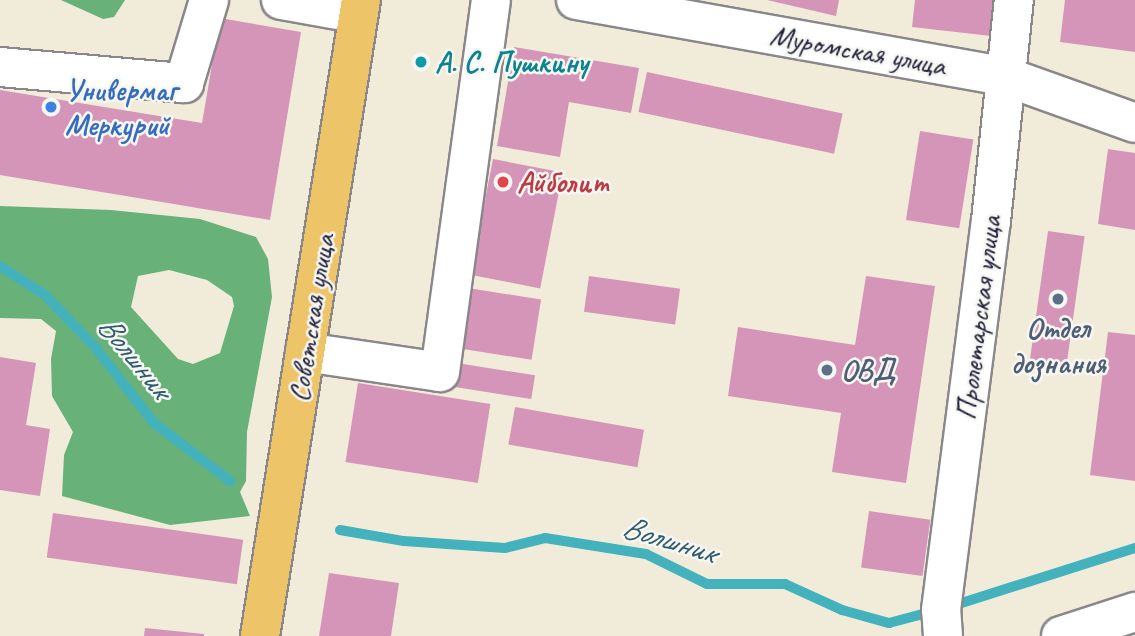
<!DOCTYPE html>
<meta charset="utf-8">
<style>
body{margin:0}
#map{position:relative;width:1135px;height:636px;overflow:hidden;background:#f1ecda;font-family:Caveat,sans-serif}
div>[style]{position:absolute}
[style*='--x']{left:calc(var(--x)*1px);top:calc(var(--y)*1px);width:calc(var(--w)*1px);rotate:calc(var(--a)*1deg)}
.forest>*{inset:0;background:#68b178}
.stream>*{height:10px;margin:-5px;padding:0 5px;transform-origin:5px;border-radius:5px;background:#43b2bc}
.building>*{inset:0;background:#d595b8;transform-origin:0 0}
.roads{filter:drop-shadow(2px 0 #8a878a) drop-shadow(-2px 0 #8a878a) drop-shadow(0 2px #8a878a) drop-shadow(0 -2px #8a878a)}
.minor>*{height:38px;margin:-19px;padding:0 19px;transform-origin:19px;border-radius:19px;background:#fff}
.major>*{height:38px;margin:-19px;padding:0 19px;transform-origin:19px;border-radius:19px;background:#eec469}
.dots>*{width:19px;height:19px;translate:-50% -50%;box-sizing:border-box;border:4px solid #f6f6f2;border-radius:50%}
span{translate:-50% -50%;white-space:nowrap;text-align:center;line-height:1.15;-webkit-text-stroke:5px #f6f6f2;paint-order:stroke}
.street-label{font-size:30px;color:#22223b}
.culture-label{font-size:30px;color:#0d838f;font-weight:700}
.left{translate:0 -50%;text-align:left}
.shop-label{font-size:30px;color:#366cbe;font-weight:700}
.health-label{font-size:30px;color:#be3a42;font-weight:700}
.service-label{font-size:30px;color:#4e5e75;font-weight:700}
.water-label{font-size:32px;color:#2f5c6f;font-style:italic}
</style>
<div id="map">
<div class="forest">
<div style="clip-path:polygon(61px 0,125px 0,114px 17px,103px 19px)"></div>
<div style="clip-path:polygon(evenodd,0 206px,111px 210px,200px 219px,256px 237px,268px 259px,272px 297px,247px 432px,246px 481px,240px 492px,250px 516px,170px 525px,62px 496px,64px 455px,73px 432px,52px 396px,51px 359px,56px 331px,41px 319px,0 318px,0 206px,169px 270px,207px 280px,232px 297px,234px 306px,220px 353px,193px 364px,178px 359px,131px 307px,138px 276px,169px 270px)"></div>
</div>
<div class="stream">
<div style="--x:0;--y:266;--w:54;--a:32.8"></div>
<div style="--x:45;--y:295;--w:72;--a:46.1"></div>
<div style="--x:95;--y:347;--w:96;--a:52.2"></div>
<div style="--x:154;--y:423;--w:96;--a:37.3"></div>
<div style="--x:340;--y:530;--w:65;--a:9.8"></div>
<div style="--x:404;--y:541;--w:101;--a:4"></div>
<div style="--x:505;--y:548;--w:41;--a:-14"></div>
<div style="--x:545;--y:538;--w:102;--a:9"></div>
<div style="--x:646;--y:554;--w:68;--a:26.2"></div>
<div style="--x:707;--y:584;--w:78;--a:0"></div>
<div style="--x:785;--y:584;--w:63;--a:24.5"></div>
<div style="--x:842;--y:610;--w:49;--a:15.5"></div>
<div style="--x:889;--y:623;--w:47;--a:-14.9"></div>
<div style="--x:949;--y:607;--w:195;--a:-17.6"></div>
</div>
<div class="building">
<div style="clip-path:polygon(767px 0,839px 0,836px 16px)"></div>
<div style="clip-path:polygon(915px 0,995px 0,991px 36px,912px 27px)"></div>
<div style="clip-path:polygon(1065px 0,1135px 0,1135px 52px,1060px 42px)"></div>
<div style="clip-path:polygon(220px 18px,301px 32px,270px 220px,0 175px,0 90px,202px 123px)"></div>
<div style="clip-path:polygon(514px 47px,639px 68px,631px 113px,569px 102px,560px 157px,497px 146px)"></div>
<div style="left:647px;top:72px;width:200px;height:41px;rotate:12deg"></div>
<div style="left:920px;top:131px;width:54px;height:90px;rotate:9deg"></div>
<div style="clip-path:polygon(1108px 149px,1135px 153px,1135px 230px,1098px 224px)"></div>
<div style="left:493px;top:159px;width:71px;height:118px;rotate:11deg"></div>
<div style="left:1048px;top:231px;width:37px;height:132px;rotate:8deg"></div>
<div style="left:589px;top:276px;width:92px;height:36px;rotate:8deg"></div>
<div style="clip-path:polygon(866px 276px,935px 286px,906px 483px,832px 472px,841px 413px,728px 396px,738px 327px,855px 345px)"></div>
<div style="left:468px;top:288px;width:74px;height:61px;rotate:9deg"></div>
<div style="clip-path:polygon(1108px 332px,1135px 335px,1135px 481px,1090px 475px)"></div>
<div style="clip-path:polygon(0 357px,36px 363px,26px 425px,50px 429px,40px 496px,0 490px)"></div>
<div style="left:457px;top:363px;width:79px;height:24px;rotate:9deg"></div>
<div style="left:358px;top:383px;width:134px;height:80px;rotate:9deg"></div>
<div style="left:515px;top:407px;width:131px;height:38px;rotate:10deg"></div>
<div style="left:869px;top:511px;width:62px;height:57px;rotate:8deg"></div>
<div style="left:53px;top:513px;width:192px;height:45px;rotate:8deg"></div>
<div style="clip-path:polygon(329px 573px,399px 583px,391px 636px,319px 636px)"></div>
<div style="clip-path:polygon(145px 628px,204px 634px,204px 636px,144px 636px)"></div>
</div>
<div class="roads">
<div class="minor">
<div style="--x:281;--y:0;--w:57;--a:10.1"></div>
<div style="--x:576;--y:0;--w:435;--a:10.1"></div>
<div style="--x:1004;--y:76;--w:139;--a:19.7"></div>
<div style="--x:0;--y:67;--w:185;--a:5"></div>
<div style="--x:184;--y:83;--w:87;--a:-73.2"></div>
<div style="--x:305;--y:352;--w:136;--a:8.4"></div>
<div style="--x:440;--y:372;--w:375;--a:-82.2"></div>
<div style="--x:943;--y:636;--w:26;--a:-94"></div>
<div style="--x:941;--y:610;--w:392;--a:-82.7"></div>
<div style="--x:991;--y:221;--w:222;--a:-84.1"></div>
<div style="--x:1061;--y:636;--w:78;--a:-18"></div>
</div>
<div class="major">
<div style="--x:260;--y:636;--w:644;--a:-80.98"></div>
</div>
</div>
<div class="dots">
<div style="left:421px;top:62px;background:#0f9aa8"></div>
<div style="left:51px;top:107px;background:#3f7fe0"></div>
<div style="left:503px;top:182px;background:#e0444e"></div>
<div style="left:1058px;top:299px;background:#5c6f8a"></div>
<div style="left:827px;top:370px;background:#5c6f8a"></div>
</div>
<div class="street-label">
<span style="left:858px;top:50px;rotate:10deg">Муромская улица</span>
<span style="left:311px;top:318px;rotate:-81deg">Советская улица</span>
<span style="left:978px;top:318px;rotate:-83deg">Пролетарская улица</span>
</div>
<div class="culture-label">
<span class="left" style="left:435px;top:62px">А. С. Пушкину</span>
</div>
<div class="shop-label">
<span class="left" style="left:65px;top:107px">Универмаг<br>Меркурий</span>
</div>
<div class="health-label">
<span class="left" style="left:517px;top:182px">Айболит</span>
</div>
<div class="service-label">
<span style="left:1058px;top:345px">Отдел<br>дознания</span>
<span class="left" style="left:841px;top:370px">ОВД</span>
</div>
<div class="water-label">
<span style="left:134px;top:357px;rotate:51deg">Волшник</span>
<span style="left:669px;top:540px;rotate:17deg">Волшник</span>
</div>
</div>
